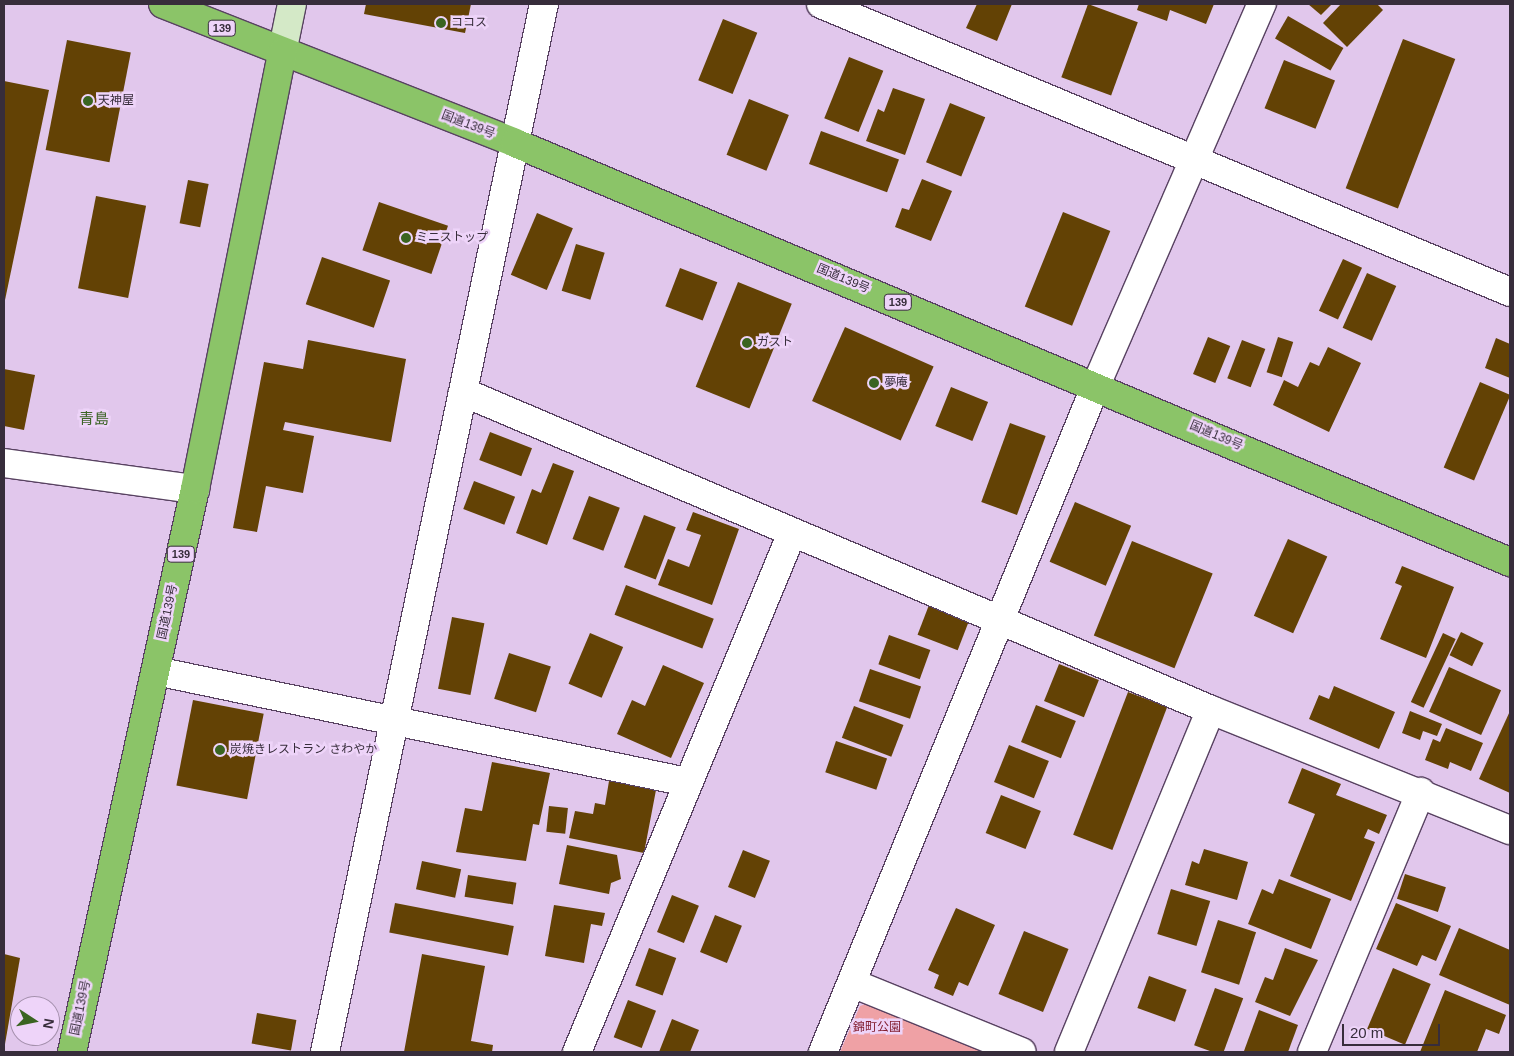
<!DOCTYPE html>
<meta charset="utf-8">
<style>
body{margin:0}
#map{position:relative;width:1514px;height:1056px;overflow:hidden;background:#e1c7ec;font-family:Arial,"Noto Sans JP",sans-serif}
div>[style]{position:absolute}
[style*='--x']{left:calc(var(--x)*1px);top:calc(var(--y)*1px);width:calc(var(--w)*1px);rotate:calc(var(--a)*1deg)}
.green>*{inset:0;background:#efa1a5}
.building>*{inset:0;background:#634205;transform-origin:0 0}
.roads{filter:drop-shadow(1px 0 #584261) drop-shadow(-1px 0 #584261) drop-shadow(0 1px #584261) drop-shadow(0 -1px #584261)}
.minor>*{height:28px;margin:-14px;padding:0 14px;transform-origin:14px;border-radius:14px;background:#fff}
.secondary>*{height:28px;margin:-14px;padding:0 14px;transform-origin:14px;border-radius:14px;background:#d4e9c7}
.trunk>*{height:28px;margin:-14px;padding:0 14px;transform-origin:14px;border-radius:14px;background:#8bc468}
.dots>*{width:14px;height:14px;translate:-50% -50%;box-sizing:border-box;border:2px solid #eed4f9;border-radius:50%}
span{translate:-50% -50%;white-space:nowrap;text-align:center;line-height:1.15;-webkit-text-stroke:5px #eed4f9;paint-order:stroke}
.shield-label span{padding:1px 4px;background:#eed4f9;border:1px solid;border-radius:4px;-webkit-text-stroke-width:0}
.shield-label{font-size:11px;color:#372d3b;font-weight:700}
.poi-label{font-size:12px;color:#372d3b}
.left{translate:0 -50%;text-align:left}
.street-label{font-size:12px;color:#372d3b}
.park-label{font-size:12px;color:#821e30}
.quarter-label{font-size:15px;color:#3d6427}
.frame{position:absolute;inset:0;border:5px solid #372d3b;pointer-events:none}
.north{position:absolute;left:10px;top:996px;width:50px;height:50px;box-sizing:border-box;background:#eed4f9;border:1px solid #a591ad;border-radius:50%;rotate:101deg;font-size:14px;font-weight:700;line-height:20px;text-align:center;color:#372d3b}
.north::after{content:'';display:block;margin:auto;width:18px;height:22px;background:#3a6421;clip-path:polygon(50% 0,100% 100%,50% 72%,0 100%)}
.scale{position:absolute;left:1342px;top:1024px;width:98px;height:22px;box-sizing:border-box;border:2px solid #372d3b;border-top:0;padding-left:6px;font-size:15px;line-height:18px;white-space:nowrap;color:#372d3b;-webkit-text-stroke:4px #eed4f9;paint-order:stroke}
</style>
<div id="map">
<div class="green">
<div style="clip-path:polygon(874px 1001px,995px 1052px,840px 1052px,860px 1006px)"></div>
</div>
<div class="building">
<div style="clip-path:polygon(366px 4px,471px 4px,465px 33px,364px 14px)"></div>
<div style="clip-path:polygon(977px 4px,1012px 4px,997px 41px,966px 28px)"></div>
<div style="left:1088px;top:4px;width:53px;height:78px;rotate:20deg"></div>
<div style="clip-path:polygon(1139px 4px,1214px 4px,1206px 24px,1170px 10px,1167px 21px,1137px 10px)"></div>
<div style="clip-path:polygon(1308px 4px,1332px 4px,1321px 15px)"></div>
<div style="clip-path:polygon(1341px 4px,1377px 4px,1383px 10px,1347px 47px,1323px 23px)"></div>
<div style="left:1288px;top:16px;width:64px;height:26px;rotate:30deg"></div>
<div style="left:723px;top:19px;width:37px;height:66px;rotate:22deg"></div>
<div style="left:1403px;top:39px;width:56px;height:160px;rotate:21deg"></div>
<div style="left:67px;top:40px;width:65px;height:112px;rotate:11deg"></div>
<div style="left:849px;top:57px;width:37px;height:66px;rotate:22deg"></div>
<div style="left:1284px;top:60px;width:55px;height:52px;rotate:22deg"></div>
<div style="clip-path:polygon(4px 81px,49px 90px,5px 300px,4px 300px)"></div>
<div style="clip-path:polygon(893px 88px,925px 99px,905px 155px,866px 141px,878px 109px,884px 112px)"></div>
<div style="left:749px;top:99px;width:43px;height:60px;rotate:22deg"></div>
<div style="left:950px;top:103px;width:38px;height:64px;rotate:22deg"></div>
<div style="left:821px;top:131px;width:83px;height:35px;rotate:20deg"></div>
<div style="clip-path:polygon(922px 179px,952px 191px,931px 241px,895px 227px,902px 208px,909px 210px)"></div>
<div style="left:188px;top:180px;width:21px;height:44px;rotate:11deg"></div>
<div style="left:96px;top:196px;width:51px;height:94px;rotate:11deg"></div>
<div style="left:379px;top:202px;width:73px;height:51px;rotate:19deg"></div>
<div style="left:1063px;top:212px;width:51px;height:102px;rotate:22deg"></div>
<div style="left:537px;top:213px;width:39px;height:67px;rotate:23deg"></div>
<div style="left:576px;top:244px;width:30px;height:49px;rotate:17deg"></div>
<div style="left:322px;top:257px;width:72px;height:50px;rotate:19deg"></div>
<div style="left:1343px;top:259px;width:21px;height:57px;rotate:25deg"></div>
<div style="left:680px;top:268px;width:40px;height:41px;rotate:21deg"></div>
<div style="left:1367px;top:273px;width:32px;height:60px;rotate:24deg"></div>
<div style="left:738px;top:282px;width:58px;height:113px;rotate:22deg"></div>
<div style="left:845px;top:327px;width:97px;height:81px;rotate:24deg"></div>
<div style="left:1208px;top:337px;width:24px;height:40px;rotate:22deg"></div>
<div style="left:1278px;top:337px;width:16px;height:37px;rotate:18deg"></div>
<div style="clip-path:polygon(1496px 338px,1510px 344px,1510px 378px,1485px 368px)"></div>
<div style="clip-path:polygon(308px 340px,406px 359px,391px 442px,285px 422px,283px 430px,314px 436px,303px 493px,266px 486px,257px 532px,233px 528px,264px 362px,303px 369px)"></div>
<div style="left:1242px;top:340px;width:25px;height:41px;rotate:21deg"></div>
<div style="clip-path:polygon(1328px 347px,1361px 363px,1329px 432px,1273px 405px,1284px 380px,1298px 387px,1310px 362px,1319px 366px)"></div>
<div style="clip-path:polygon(4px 369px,35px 375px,24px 430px,4px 426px)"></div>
<div style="left:1480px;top:382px;width:33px;height:93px;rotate:23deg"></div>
<div style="left:951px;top:387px;width:40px;height:42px;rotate:22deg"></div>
<div style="left:1010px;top:423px;width:38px;height:84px;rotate:20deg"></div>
<div style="left:490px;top:432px;width:45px;height:30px;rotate:21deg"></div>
<div style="clip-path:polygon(553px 463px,574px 471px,547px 545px,516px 533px,532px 489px,541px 493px)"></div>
<div style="left:474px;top:481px;width:44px;height:30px;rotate:21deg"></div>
<div style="left:589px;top:496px;width:33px;height:46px;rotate:21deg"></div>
<div style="left:1075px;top:502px;width:61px;height:65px;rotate:23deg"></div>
<div style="clip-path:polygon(693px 512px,739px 529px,712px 605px,658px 585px,668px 559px,689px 567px,701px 535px,686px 530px)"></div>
<div style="left:644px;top:515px;width:34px;height:56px;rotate:21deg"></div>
<div style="left:1288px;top:539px;width:43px;height:84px;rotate:24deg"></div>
<div style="left:1132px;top:541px;width:87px;height:102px;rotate:22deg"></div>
<div style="clip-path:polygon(1402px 566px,1454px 587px,1426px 658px,1380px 639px,1402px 586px,1395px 583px)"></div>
<div style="left:626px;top:585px;width:94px;height:32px;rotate:21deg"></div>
<div style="left:929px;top:605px;width:43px;height:32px;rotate:21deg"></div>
<div style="left:452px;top:617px;width:33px;height:73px;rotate:11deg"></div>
<div style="left:1461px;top:632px;width:25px;height:26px;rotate:26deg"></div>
<div style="left:590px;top:633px;width:36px;height:55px;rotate:23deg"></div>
<div style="left:1443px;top:633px;width:14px;height:76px;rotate:25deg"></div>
<div style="left:889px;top:635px;width:44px;height:31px;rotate:20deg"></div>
<div style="left:509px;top:653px;width:44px;height:48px;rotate:18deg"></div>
<div style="left:1059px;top:664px;width:43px;height:40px;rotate:22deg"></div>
<div style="clip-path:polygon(663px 665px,704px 683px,671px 758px,617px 734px,632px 700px,645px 706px)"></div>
<div style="left:1449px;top:667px;width:57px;height:49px;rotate:24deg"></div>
<div style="left:870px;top:669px;width:54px;height:34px;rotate:19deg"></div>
<div style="clip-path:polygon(1334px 686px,1395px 712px,1379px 749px,1309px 719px,1319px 695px,1329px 699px)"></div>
<div style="left:1128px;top:692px;width:42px;height:153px;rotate:21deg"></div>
<div style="left:193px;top:700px;width:72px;height:87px;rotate:11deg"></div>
<div style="left:1036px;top:705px;width:43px;height:40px;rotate:22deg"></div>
<div style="left:854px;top:706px;width:53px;height:34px;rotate:21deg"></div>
<div style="clip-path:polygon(1410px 711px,1442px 724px,1437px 736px,1423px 731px,1420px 740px,1402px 733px)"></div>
<div style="clip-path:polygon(1510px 711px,1510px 793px,1479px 779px)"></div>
<div style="clip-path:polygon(1446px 728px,1483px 743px,1471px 771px,1450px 762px,1448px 769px,1425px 760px,1433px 739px,1440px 742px)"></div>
<div style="left:836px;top:741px;width:54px;height:33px;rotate:19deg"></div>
<div style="left:1009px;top:745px;width:43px;height:40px;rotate:22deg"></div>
<div style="clip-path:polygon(492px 762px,550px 773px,539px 825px,533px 824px,526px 861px,456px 852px,465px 808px,482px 811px)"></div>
<div style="clip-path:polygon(1302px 768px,1341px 784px,1336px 795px,1387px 815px,1379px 834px,1368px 829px,1364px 838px,1375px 842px,1351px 901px,1290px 876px,1315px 814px,1288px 803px)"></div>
<div style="clip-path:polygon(609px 781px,656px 790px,644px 853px,569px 838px,575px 811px,593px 814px,595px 803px,605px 805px)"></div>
<div style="left:1001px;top:795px;width:43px;height:41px;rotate:22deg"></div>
<div style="left:549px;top:806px;width:19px;height:26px;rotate:6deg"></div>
<div style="clip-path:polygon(567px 845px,617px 855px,621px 879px,611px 883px,609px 894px,559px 884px)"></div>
<div style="clip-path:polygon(1204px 849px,1248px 862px,1237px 900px,1185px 885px,1192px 861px,1199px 864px)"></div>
<div style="left:743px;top:850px;width:29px;height:40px;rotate:22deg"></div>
<div style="left:422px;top:861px;width:40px;height:29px;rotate:12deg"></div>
<div style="left:1405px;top:874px;width:43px;height:26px;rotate:18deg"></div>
<div style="left:468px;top:875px;width:49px;height:22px;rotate:9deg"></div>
<div style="clip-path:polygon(1279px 879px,1331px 899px,1311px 949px,1248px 924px,1262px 889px,1273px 894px)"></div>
<div style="left:1171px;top:889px;width:41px;height:47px;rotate:17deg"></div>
<div style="left:672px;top:895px;width:29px;height:40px;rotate:22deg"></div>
<div style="left:395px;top:903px;width:121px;height:30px;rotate:11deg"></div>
<div style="clip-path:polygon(1396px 903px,1451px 926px,1436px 961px,1422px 955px,1417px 966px,1376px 949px)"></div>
<div style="clip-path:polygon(554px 905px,605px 913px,602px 926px,591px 924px,584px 963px,545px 956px)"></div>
<div style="clip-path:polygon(956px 908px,995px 925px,968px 986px,959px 982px,953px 996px,934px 988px,939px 975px,928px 970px)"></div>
<div style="left:715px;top:915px;width:29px;height:40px;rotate:22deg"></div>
<div style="left:1218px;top:920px;width:40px;height:55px;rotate:18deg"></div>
<div style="clip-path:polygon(1459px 928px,1510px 950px,1510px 1005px,1439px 975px)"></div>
<div style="left:1024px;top:931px;width:48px;height:68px;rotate:22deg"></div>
<div style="left:649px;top:948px;width:29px;height:40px;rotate:20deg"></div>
<div style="clip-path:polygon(1285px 948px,1318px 960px,1290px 1016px,1255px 1002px,1265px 977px,1273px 980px)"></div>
<div style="clip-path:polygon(4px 954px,20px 958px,5px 1044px,4px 1044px)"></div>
<div style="clip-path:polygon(422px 954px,485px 966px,471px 1041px,493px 1045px,492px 1052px,404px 1052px)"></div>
<div style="left:1393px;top:968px;width:41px;height:66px;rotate:23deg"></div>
<div style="left:1149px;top:976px;width:40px;height:34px;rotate:20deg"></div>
<div style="left:1215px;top:988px;width:30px;height:61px;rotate:20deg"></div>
<div style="clip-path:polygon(1445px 990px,1506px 1015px,1499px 1034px,1486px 1029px,1477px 1052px,1420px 1052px)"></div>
<div style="left:628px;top:1000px;width:30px;height:40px;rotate:21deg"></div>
<div style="clip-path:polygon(1259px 1010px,1298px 1025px,1288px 1052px,1244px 1051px)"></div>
<div style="left:257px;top:1013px;width:40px;height:31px;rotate:10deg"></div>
<div style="clip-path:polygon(672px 1019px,699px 1030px,690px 1052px,659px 1052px)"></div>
</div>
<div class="roads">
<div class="minor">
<div style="--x:821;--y:4;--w:747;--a:22.68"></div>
<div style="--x:463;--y:392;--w:813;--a:23.03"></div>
<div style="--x:1211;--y:710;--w:322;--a:21.9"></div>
<div style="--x:4;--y:463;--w:193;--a:7.8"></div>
<div style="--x:156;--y:671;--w:542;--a:11.81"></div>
<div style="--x:852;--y:983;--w:183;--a:22.1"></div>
<div style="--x:325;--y:1052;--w:1071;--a:-78.2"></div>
<div style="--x:577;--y:1052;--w:562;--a:-67.5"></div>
<div style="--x:823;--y:1052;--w:721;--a:-67.74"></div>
<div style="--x:1096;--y:385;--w:416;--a:-66.5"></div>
<div style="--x:1069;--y:1052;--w:370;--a:-67.5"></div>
<div style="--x:1312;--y:1052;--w:282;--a:-67.3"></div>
</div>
<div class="secondary">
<div style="--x:282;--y:53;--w:50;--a:-78.5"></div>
</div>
<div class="trunk">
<div style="--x:163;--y:4;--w:378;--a:21.5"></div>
<div style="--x:515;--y:143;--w:1080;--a:22.84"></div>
<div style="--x:72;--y:1052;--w:576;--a:-77.68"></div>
<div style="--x:195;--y:489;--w:445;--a:-78.7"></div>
</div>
</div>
<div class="dots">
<div style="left:441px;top:23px;background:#3a6421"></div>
<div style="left:88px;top:101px;background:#3a6421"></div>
<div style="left:406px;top:238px;background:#3a6421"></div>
<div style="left:747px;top:343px;background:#3a6421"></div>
<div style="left:874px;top:383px;background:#3a6421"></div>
<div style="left:220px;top:750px;background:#3a6421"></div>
</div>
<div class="shield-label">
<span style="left:222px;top:28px">139</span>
<span style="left:898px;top:302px">139</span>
<span style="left:181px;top:554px">139</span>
</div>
<div class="poi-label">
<span class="left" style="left:451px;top:23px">ココス</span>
<span class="left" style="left:98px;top:101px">天神屋</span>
<span class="left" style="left:416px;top:238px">ミニストップ</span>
<span class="left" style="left:757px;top:343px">ガスト</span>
<span class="left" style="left:884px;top:383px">夢庵</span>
<span class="left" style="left:230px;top:750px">炭焼きレストラン さわやか</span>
</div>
<div class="street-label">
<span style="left:468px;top:125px;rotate:21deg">国道139号</span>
<span style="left:843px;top:279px;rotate:23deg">国道139号</span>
<span style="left:1216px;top:436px;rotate:23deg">国道139号</span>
<span style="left:168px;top:612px;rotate:-78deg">国道139号</span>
<span style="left:81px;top:1008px;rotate:-78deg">国道139号</span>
</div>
<div class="park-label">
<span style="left:877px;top:1028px">錦町公園</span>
</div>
<div class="quarter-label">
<span style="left:94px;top:419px">青島</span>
</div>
<div class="frame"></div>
<div class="north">N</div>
<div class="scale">20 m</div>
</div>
